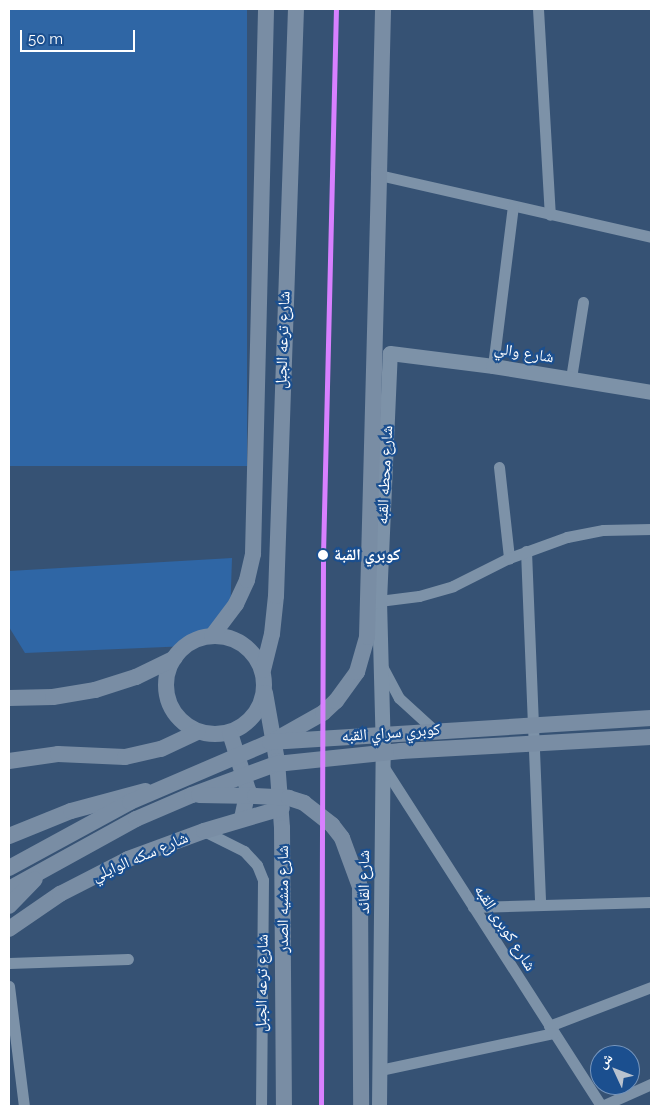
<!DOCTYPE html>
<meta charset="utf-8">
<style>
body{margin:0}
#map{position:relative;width:660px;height:1115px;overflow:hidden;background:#365274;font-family:Raleway,"Noto Naskh Arabic",sans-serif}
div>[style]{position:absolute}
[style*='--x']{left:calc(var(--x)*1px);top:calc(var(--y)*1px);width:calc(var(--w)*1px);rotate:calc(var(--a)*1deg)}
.green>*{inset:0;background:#2f66a5;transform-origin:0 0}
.minor>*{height:11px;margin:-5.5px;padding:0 5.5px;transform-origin:5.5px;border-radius:5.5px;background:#7d92a8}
.tertiary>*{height:15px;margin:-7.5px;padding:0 7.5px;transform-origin:7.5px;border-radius:7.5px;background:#7d92a8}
.secondary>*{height:16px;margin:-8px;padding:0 8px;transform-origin:8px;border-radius:8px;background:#798da4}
.secondary>.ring{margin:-8px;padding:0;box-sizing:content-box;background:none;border:16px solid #798da4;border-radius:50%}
.secondary-bridge>*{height:16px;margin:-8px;padding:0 8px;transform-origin:8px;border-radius:8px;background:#798da4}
.metro-1>*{height:5px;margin:-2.5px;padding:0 2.5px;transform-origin:2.5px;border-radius:2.5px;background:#d880ff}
.dots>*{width:14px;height:14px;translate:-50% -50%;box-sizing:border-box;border:2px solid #1b4f8f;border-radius:50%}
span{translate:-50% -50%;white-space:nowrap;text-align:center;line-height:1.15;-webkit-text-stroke:4.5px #1b4f8f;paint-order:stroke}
.street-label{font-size:16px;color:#fff}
.stop-label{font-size:16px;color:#fff;font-weight:700}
.left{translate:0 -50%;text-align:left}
.frame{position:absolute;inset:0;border:10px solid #fff;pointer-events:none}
.north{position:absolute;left:590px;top:1045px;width:50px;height:50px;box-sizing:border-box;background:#1b4f8f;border:1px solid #7695bc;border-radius:50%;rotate:313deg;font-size:14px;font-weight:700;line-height:20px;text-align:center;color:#fff}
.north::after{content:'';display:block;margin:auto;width:18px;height:22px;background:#b9c2ce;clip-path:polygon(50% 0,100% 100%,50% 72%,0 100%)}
.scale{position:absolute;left:20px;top:30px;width:115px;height:22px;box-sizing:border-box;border:2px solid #fff;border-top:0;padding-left:6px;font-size:15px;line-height:18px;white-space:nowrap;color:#fff;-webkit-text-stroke:4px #1b4f8f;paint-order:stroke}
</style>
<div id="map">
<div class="green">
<div style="left:9px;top:9px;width:238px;height:457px"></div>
<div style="clip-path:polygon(232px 558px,230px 617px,189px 646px,25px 653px,9px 627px,9px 571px)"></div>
</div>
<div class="minor">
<div style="--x:538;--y:9;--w:206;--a:86.7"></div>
<div style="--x:379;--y:175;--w:279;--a:12.8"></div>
<div style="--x:493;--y:366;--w:161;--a:-82.9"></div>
<div style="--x:571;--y:378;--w:77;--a:-81"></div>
<div style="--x:499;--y:467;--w:92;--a:83.7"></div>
<div style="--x:526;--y:551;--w:354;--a:87.7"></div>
<div style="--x:379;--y:601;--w:40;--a:-7.1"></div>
<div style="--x:419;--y:596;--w:35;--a:-16"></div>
<div style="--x:453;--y:586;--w:63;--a:-26.6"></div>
<div style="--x:509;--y:558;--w:62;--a:-19.9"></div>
<div style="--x:567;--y:537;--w:37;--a:-11"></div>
<div style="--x:603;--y:530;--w:48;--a:-1.2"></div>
<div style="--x:383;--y:668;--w:34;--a:62"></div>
<div style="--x:399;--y:698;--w:46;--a:42.4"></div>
<div style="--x:383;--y:766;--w:404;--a:57.3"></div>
<div style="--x:204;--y:831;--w:45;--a:26.6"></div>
<div style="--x:244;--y:851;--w:19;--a:47"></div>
<div style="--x:257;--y:865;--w:16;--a:68"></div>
<div style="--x:263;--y:880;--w:226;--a:90.5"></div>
<div style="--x:473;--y:907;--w:178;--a:-1.6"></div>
<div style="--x:9;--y:963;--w:119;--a:-1.9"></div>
<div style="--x:9;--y:986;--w:121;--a:82.9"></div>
<div style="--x:549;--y:1026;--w:109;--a:-20.9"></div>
<div style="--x:380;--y:1070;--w:178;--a:-12"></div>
<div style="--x:602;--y:1106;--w:54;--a:-24.2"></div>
</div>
<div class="tertiary">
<div style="--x:379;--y:1106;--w:353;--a:-89.4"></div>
<div style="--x:383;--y:753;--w:152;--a:-91.5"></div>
<div style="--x:379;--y:601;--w:248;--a:-87.5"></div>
<div style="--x:390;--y:353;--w:104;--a:7.2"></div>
<div style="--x:493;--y:366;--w:160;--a:9.3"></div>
</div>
<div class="secondary">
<div style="--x:379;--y:175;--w:166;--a:-88.6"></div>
<div class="ring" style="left:166px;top:636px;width:82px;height:82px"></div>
<div style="--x:212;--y:636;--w:40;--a:-53"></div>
<div style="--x:236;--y:604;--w:26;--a:-65"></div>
<div style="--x:247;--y:580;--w:27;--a:-77"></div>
<div style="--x:253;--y:554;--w:545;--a:-88.63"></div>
<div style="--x:263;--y:670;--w:37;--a:-76"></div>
<div style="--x:272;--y:634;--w:38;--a:-84"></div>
<div style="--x:276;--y:596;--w:587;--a:-88.05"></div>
<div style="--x:265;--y:693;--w:69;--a:80"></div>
<div style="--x:277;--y:761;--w:67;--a:85.7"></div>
<div style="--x:282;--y:828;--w:278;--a:89.6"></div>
<div style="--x:9;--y:698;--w:44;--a:-1.3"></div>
<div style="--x:53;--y:697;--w:43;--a:-9.5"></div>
<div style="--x:95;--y:690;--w:43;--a:-17.6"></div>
<div style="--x:136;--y:677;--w:43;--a:-26"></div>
<div style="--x:230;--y:733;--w:60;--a:72.5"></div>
<div style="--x:248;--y:790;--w:29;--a:102"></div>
<div style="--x:9;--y:761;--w:49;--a:-8.1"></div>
<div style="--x:58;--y:754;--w:67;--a:2.6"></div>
<div style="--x:125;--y:757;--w:37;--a:-13"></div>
<div style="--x:161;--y:749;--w:40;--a:-25"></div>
<div style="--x:9;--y:836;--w:67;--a:-22"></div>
<div style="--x:71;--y:811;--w:77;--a:-15.1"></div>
<div style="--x:360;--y:887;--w:219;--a:89.7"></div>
<div style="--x:9;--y:889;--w:145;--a:-28.9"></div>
<div style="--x:136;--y:819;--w:61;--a:-23.2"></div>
<div style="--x:9;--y:906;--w:37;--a:-46"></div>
<div style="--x:9;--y:929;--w:62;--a:-34.5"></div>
<div style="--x:60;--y:894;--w:76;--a:-27.2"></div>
<div style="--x:128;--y:859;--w:81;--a:-20.2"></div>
<div style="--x:204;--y:831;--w:81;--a:-16.4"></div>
</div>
<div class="secondary-bridge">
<div style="--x:275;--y:740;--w:55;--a:-29.4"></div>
<div style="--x:323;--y:713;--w:18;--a:-43"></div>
<div style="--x:336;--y:701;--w:36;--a:-54"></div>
<div style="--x:357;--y:672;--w:36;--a:-74"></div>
<div style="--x:367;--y:637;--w:462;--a:-88.5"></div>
<div style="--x:192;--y:795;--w:90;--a:-20.3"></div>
<div style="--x:276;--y:764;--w:126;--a:-5.9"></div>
<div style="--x:401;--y:751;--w:250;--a:-3.2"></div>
<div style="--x:199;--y:795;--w:56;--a:1"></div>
<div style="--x:255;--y:796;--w:34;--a:3"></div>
<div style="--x:289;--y:798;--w:16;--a:18"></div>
<div style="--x:304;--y:803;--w:36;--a:38"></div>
<div style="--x:332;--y:825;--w:16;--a:52"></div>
<div style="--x:342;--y:838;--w:52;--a:69.8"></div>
<div style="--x:9;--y:868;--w:138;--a:-28.6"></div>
<div style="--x:130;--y:802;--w:152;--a:-23.2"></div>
<div style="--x:270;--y:742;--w:382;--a:-3.6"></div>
</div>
<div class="metro-1">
<div style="--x:321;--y:1106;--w:551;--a:-89.79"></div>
<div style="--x:323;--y:555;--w:546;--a:-88.64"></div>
</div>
<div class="dots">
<div style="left:323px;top:555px;background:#fff"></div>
</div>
<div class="street-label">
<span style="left:283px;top:340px;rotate:-88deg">شارع ترعه الجبل</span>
<span style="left:524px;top:353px;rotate:9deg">شارع والي</span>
<span style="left:385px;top:475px;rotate:-87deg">شارع محطه القبه</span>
<span style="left:391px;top:733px;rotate:-4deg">كوبري سراي القبه</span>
<span style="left:140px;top:857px;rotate:-23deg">شارع سكه الوايلي</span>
<span style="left:364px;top:882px;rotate:-90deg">شارع القائد</span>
<span style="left:283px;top:899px;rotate:-90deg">شارع منشيه الصدر</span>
<span style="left:505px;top:928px;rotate:57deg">شارع كوبرى القبه</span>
<span style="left:262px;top:983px;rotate:-89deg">شارع ترعه الجبل</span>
</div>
<div class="stop-label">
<span class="left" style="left:334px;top:555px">كوبري القبة</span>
</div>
<div class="frame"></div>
<div class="north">ش</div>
<div class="scale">50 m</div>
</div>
